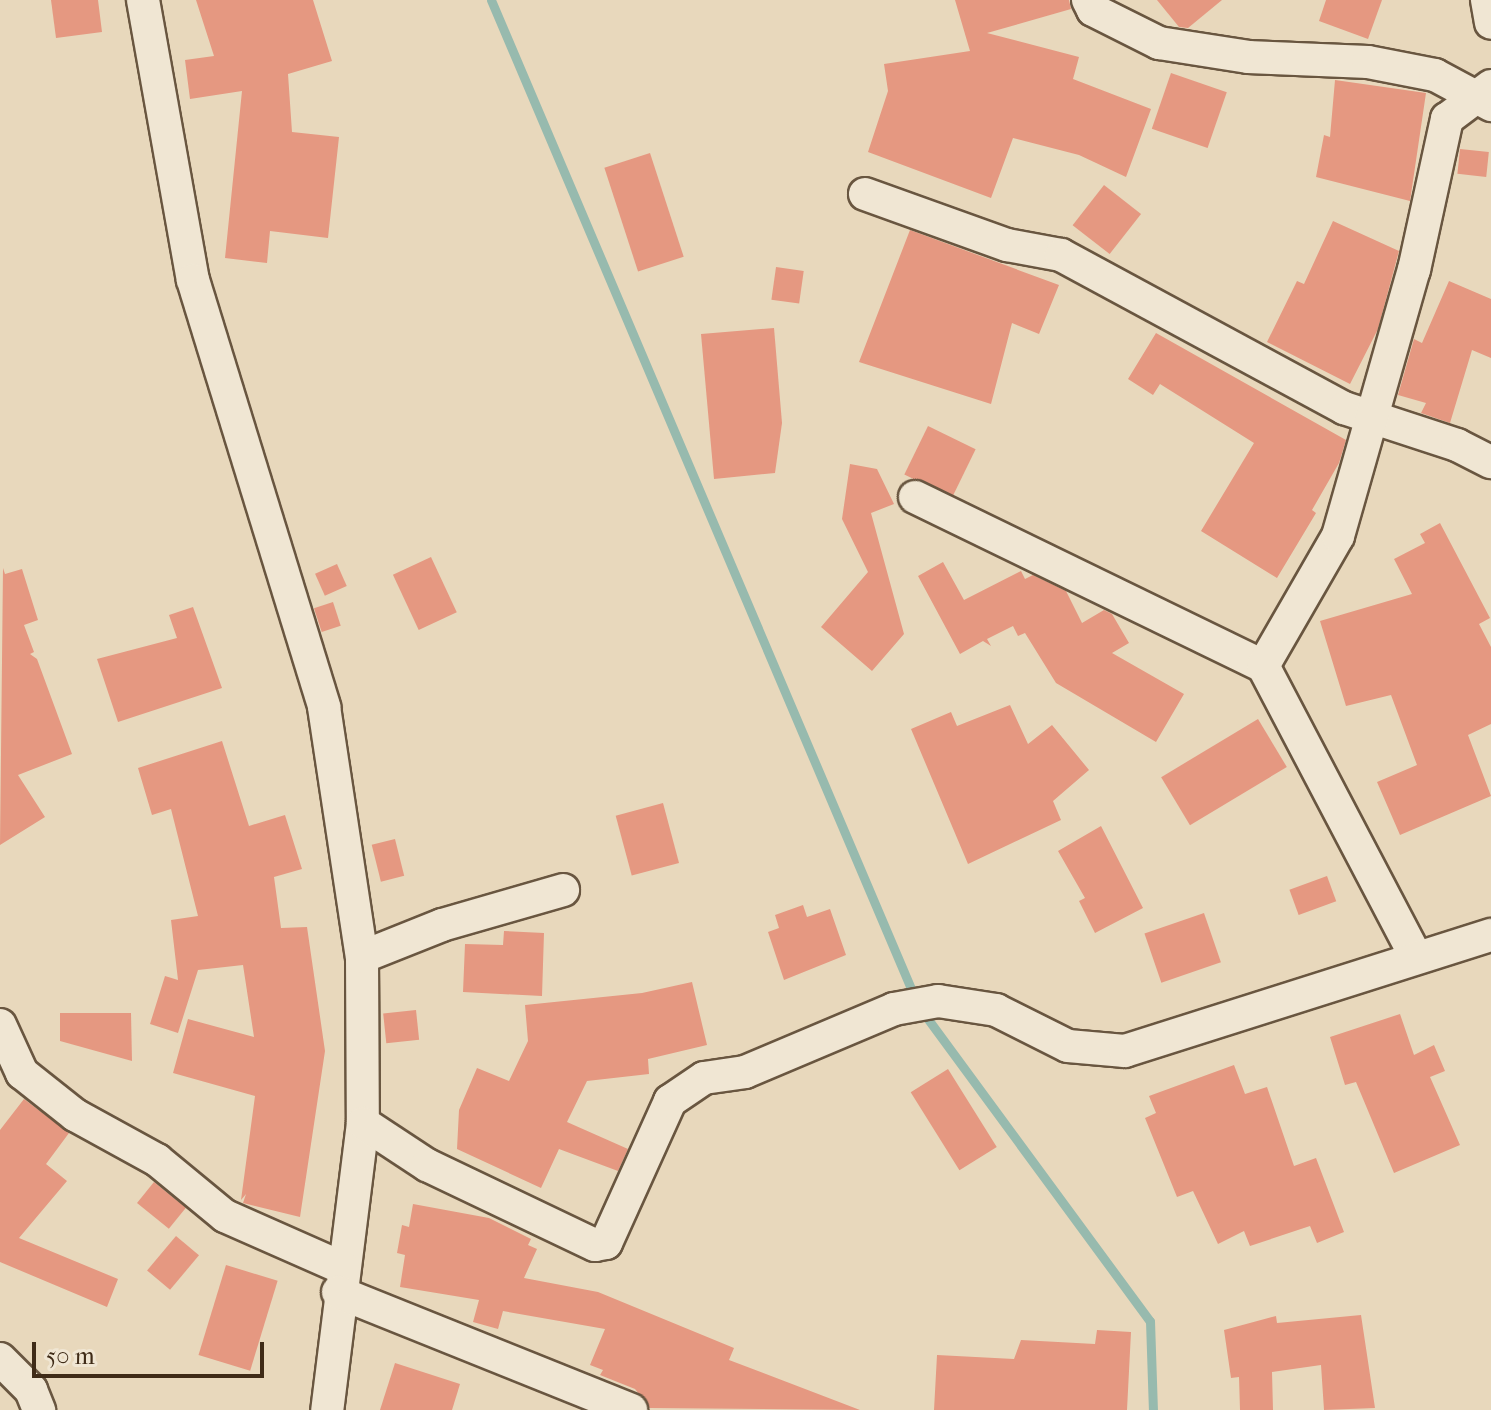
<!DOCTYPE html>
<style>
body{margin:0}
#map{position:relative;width:1491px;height:1410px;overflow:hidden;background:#e8d8bc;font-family:"IM FELL French Canon",serif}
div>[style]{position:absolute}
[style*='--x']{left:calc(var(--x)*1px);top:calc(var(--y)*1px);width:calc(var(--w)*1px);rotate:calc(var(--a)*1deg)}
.stream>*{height:9px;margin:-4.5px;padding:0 4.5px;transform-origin:4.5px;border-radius:4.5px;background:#97baae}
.building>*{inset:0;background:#e59881;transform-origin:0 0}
.roads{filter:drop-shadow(2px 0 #695640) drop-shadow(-2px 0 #695640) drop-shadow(0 2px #695640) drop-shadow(0 -2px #695640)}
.minor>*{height:32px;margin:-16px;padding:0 16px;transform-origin:16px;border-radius:16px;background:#f0e6d3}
span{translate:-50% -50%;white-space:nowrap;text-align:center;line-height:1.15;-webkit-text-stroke:6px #f0e6d3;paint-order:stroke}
.scale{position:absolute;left:32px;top:1342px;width:232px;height:36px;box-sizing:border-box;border:4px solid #3f2b17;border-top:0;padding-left:10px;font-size:24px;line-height:28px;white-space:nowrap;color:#3f2b17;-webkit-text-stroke:6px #f0e6d3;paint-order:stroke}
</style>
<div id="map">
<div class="stream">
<div style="--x:491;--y:0;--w:1084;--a:66.98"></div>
<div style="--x:922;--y:1011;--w:385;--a:53.7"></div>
<div style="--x:1150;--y:1321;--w:89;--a:88.1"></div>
</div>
<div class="building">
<div style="clip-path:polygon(51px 0,98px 0,102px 32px,56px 38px)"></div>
<div style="clip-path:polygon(196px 0,313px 0,332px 61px,288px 74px,292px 132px,339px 137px,328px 238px,270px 231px,267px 263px,225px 258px,242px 91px,190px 99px,185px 60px,214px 56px)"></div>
<div style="clip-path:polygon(955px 0,1069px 0,1071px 9px,987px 33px,1079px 57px,1073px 79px,1151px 109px,1126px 177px,1079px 155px,1013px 138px,991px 198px,868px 152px,888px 91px,884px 64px,970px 51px)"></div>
<div style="clip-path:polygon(1157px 0,1222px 0,1188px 28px,1179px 27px)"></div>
<div style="clip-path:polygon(1326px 0,1382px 0,1368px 39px,1319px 21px)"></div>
<div style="left:1171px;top:73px;width:59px;height:59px;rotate:19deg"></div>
<div style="clip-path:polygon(1335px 80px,1426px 93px,1410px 201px,1316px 177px,1324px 135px,1330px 137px)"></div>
<div style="left:1460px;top:149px;width:29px;height:25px;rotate:6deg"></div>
<div style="left:650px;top:153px;width:109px;height:48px;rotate:72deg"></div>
<div style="left:1104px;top:185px;width:47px;height:51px;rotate:38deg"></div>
<div style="clip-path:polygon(1333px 221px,1399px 251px,1378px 329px,1350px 384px,1267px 342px,1297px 281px,1304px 284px)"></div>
<div style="clip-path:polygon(910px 230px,1059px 285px,1039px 334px,1012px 323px,991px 404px,859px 362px)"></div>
<div style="left:776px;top:267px;width:28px;height:33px;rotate:8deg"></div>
<div style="clip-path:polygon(1449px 281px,1491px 299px,1491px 358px,1472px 350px,1450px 423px,1421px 413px,1426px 403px,1398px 395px,1414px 339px,1422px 343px)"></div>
<div style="clip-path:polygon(774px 328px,782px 423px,775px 473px,714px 479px,701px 334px)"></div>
<div style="clip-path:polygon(1156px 333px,1346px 440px,1339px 463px,1312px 510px,1316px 513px,1277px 578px,1201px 531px,1254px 443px,1160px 384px,1153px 395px,1128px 379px)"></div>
<div style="left:928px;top:426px;width:53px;height:54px;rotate:26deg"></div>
<div style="clip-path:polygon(850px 464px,877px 469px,894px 504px,871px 513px,904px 634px,872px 671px,821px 627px,868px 572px,842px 519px)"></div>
<div style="clip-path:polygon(1440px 523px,1490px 618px,1479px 624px,1491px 647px,1491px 724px,1468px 735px,1491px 796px,1400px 835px,1377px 782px,1417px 765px,1391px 695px,1346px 706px,1320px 621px,1412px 594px,1394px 559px,1425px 543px,1420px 534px)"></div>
<div style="left:431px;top:557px;width:61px;height:42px;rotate:65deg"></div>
<div style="clip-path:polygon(943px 562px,964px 600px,1021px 571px,1025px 579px,1033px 575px,1066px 591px,1082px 623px,1104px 610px,1112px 614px,1129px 643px,1112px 653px,1184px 694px,1156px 742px,1056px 683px,1025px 633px,1018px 636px,1013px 626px,987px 639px,991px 646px,983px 641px,960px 654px,918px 576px)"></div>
<div style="left:337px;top:564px;width:24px;height:24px;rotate:66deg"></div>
<div style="clip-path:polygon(3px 568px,5px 574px,22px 569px,38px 620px,24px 625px,34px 652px,30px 654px,37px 659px,72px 754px,18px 775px,45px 817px,0 845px)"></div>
<div style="left:333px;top:602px;width:25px;height:20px;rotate:72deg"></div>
<div style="clip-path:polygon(193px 607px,222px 688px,118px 722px,97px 659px,177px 638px,169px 615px)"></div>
<div style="clip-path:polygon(1010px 705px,1028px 744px,1052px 725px,1089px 770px,1053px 801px,1061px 820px,968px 864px,911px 729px,951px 712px,957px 726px)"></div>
<div style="left:1258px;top:719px;width:56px;height:113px;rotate:59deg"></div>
<div style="clip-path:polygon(222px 741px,249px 826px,285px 815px,302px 869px,274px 877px,281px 928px,307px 927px,325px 1051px,300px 1217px,243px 1203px,246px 1194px,241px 1200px,255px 1096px,173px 1073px,188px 1019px,254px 1037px,243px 965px,198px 970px,178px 1033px,150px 1024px,165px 976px,178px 980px,171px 920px,198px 916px,171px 809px,152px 815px,138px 768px)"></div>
<div style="left:663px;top:803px;width:62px;height:49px;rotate:75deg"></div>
<div style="clip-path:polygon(1101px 826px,1143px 908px,1095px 933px,1079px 901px,1085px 898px,1058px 851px)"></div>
<div style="left:395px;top:839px;width:38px;height:24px;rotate:76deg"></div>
<div style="left:1327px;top:876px;width:27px;height:40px;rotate:70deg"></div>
<div style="clip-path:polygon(803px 905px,807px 917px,830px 909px,846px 955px,784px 980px,768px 932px,779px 928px,775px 915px)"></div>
<div style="left:1204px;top:913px;width:52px;height:63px;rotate:71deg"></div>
<div style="clip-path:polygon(504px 931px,544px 933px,542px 996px,463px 992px,465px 944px,503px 945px)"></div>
<div style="clip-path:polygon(692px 982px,707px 1045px,648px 1059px,649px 1074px,587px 1081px,567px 1122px,628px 1149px,618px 1171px,559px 1149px,541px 1188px,457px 1149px,459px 1110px,477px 1068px,509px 1081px,528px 1041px,525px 1005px,642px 993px)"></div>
<div style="left:416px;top:1010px;width:30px;height:33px;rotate:84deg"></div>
<div style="clip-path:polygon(60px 1013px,131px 1013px,132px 1061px,60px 1041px)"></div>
<div style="clip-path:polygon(1400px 1014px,1414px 1055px,1434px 1045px,1445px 1071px,1430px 1077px,1460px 1145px,1394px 1173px,1356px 1082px,1345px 1085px,1330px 1037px)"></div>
<div style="clip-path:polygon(1234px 1065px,1245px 1094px,1267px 1087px,1294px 1166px,1316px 1158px,1344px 1232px,1317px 1243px,1310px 1226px,1250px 1246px,1244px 1231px,1218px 1244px,1193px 1191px,1177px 1197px,1145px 1118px,1156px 1113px,1149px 1096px)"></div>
<div style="left:948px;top:1069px;width:92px;height:44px;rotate:58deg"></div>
<div style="clip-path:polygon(24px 1099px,69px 1133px,46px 1164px,67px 1181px,19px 1238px,118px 1279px,107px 1307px,0 1262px,0 1130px)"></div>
<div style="left:154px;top:1182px;width:41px;height:27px;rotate:39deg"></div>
<div style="clip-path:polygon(413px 1204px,489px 1218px,531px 1239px,528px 1245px,537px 1249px,524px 1278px,598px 1292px,734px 1348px,729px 1360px,860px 1410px,650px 1408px,635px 1389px,600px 1375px,603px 1370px,590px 1365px,605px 1329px,503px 1311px,498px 1329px,473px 1322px,479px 1300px,400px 1287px,405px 1255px,397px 1253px,402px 1225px,409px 1227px)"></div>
<div style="left:176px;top:1236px;width:30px;height:45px;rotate:40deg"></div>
<div style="left:226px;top:1265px;width:54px;height:94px;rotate:17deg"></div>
<div style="clip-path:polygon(1361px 1315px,1375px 1408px,1324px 1410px,1321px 1365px,1272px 1372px,1273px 1410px,1240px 1410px,1239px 1377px,1231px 1378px,1224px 1330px,1276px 1316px,1277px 1323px)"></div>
<div style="clip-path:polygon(1097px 1330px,1131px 1332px,1127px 1410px,934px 1410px,937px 1355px,1014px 1359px,1021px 1340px,1095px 1344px)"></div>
<div style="clip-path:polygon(395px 1363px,460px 1384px,452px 1410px,380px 1410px)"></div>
</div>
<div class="roads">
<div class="minor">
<div style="--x:143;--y:0;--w:284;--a:79.9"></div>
<div style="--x:193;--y:280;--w:447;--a:72.9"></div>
<div style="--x:324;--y:707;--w:253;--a:81.4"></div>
<div style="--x:362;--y:957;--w:166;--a:89.7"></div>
<div style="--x:363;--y:1123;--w:289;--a:97.1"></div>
<div style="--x:1088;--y:0;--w:11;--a:63"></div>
<div style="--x:1093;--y:10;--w:74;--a:26.6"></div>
<div style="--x:1159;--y:43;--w:90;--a:8.9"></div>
<div style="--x:1248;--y:57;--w:120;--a:2.4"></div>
<div style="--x:1368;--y:62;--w:68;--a:11"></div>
<div style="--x:1435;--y:75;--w:64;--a:28.2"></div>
<div style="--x:1487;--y:0;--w:23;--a:80"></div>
<div style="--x:865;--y:194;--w:151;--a:19.8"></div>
<div style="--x:1007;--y:245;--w:55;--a:10.5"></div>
<div style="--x:1061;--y:255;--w:322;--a:28.4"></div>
<div style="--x:1344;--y:408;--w:119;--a:18.1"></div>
<div style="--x:1457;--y:445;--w:38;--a:27"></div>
<div style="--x:915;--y:497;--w:387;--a:25.9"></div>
<div style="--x:362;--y:957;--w:86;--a:-21.8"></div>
<div style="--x:442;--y:925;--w:126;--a:-16.1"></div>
<div style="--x:1416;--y:957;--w:329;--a:-117.7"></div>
<div style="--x:1263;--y:666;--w:150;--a:-60"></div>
<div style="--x:1338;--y:536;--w:277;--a:-74.1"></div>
<div style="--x:1414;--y:270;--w:155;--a:-77.7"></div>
<div style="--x:1447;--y:119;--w:55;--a:-36.9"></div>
<div style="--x:0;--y:1025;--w:53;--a:65.4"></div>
<div style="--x:22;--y:1073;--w:68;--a:38.4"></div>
<div style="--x:75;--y:1115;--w:94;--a:28.8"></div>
<div style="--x:157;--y:1160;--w:88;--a:39.5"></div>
<div style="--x:225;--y:1216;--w:129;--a:23.8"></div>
<div style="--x:363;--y:1123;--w:77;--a:33.3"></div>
<div style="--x:427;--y:1165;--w:186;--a:25.5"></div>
<div style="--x:595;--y:1245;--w:11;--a:-10"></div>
<div style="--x:606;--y:1243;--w:156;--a:-65.7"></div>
<div style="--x:670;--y:1101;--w:41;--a:-34.1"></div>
<div style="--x:704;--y:1078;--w:41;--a:-8.3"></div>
<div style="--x:745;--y:1072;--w:162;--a:-22.9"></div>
<div style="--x:894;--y:1009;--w:45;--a:-10.3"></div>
<div style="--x:938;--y:1001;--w:59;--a:8.8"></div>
<div style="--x:996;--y:1010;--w:80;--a:26.6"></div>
<div style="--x:1068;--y:1046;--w:57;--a:5"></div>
<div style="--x:1125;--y:1051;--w:384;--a:-17.6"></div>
<div style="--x:338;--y:1292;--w:316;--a:21.9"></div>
<div style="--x:0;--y:1359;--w:44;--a:45"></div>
<div style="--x:31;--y:1390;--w:22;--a:68"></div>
</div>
</div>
<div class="scale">50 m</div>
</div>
